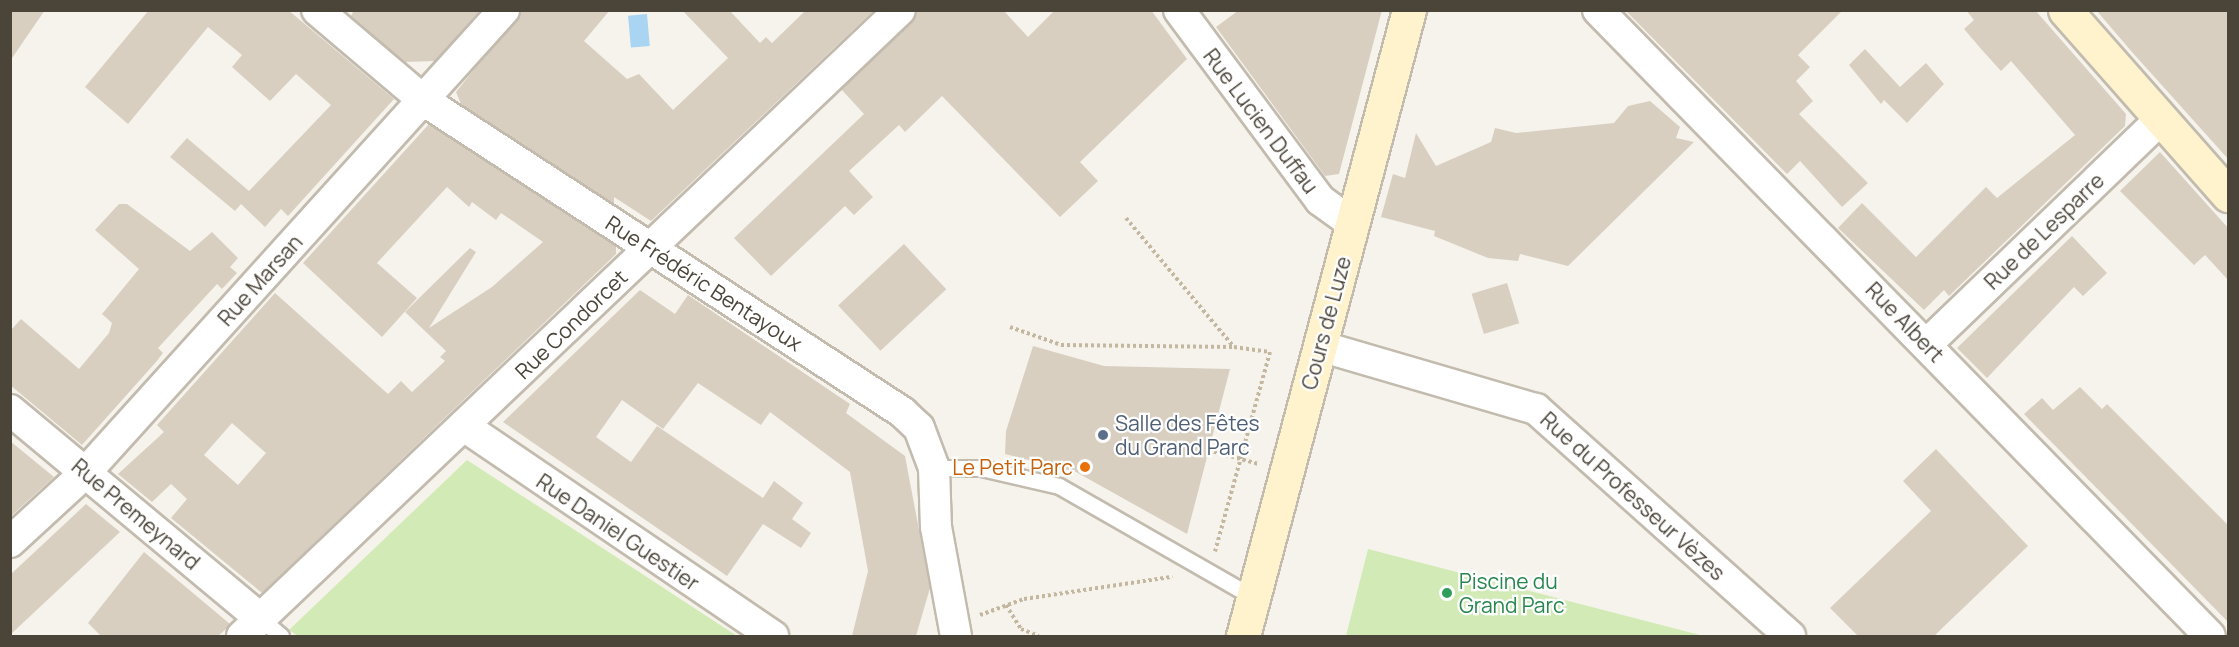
<!DOCTYPE html>
<meta charset="utf-8">
<style>
body{margin:0}
#map{position:relative;width:2239px;height:647px;overflow:hidden;background:#f6f3ec;font-family:Manrope,sans-serif}
div>[style]{position:absolute}
[style*='--x']{left:calc(var(--x)*1px);top:calc(var(--y)*1px);width:calc(var(--w)*1px);rotate:calc(var(--a)*1deg)}
.green>*{inset:0;background:#d2eab5}
.water>*{inset:0;background:#a9d4f2;transform-origin:0 0}
.building>*{inset:0;background:#d8cfc1;transform-origin:0 0}
.path>*{height:4px;margin-top:-2px;transform-origin:0;background:repeating-linear-gradient(90deg,#c4b79f 0 3px,transparent 0 6px)}
.roads{filter:drop-shadow(2px 0 #c2bbae) drop-shadow(-2px 0 #c2bbae) drop-shadow(0 2px #c2bbae) drop-shadow(0 -2px #c2bbae)}
.lane>*{height:15px;margin:-7.5px;padding:0 7.5px;transform-origin:7.5px;border-radius:7.5px;background:#fff}
.street>*{height:30px;margin:-15px;padding:0 15px;transform-origin:15px;border-radius:15px;background:#fff}
.secondary>*{height:33px;margin:-16.5px;padding:0 16.5px;transform-origin:16.5px;border-radius:16.5px;background:#fff3cd}
.dots>*{width:16px;height:16px;translate:-50% -50%;box-sizing:border-box;border:3px solid #fff;border-radius:50%}
span{translate:-50% -50%;white-space:nowrap;text-align:center;line-height:1.15;-webkit-text-stroke:4.5px #fff;paint-order:stroke}
.street-label{font-size:21px;color:#4b4439}
.service-label{font-size:21px;color:#4e5e75}
.left{translate:0 -50%;text-align:left}
.food-label{font-size:21px;color:#c56008}
.right{translate:-100% -50%;text-align:right}
.leisure-label{font-size:21px;color:#27864d}
.frame{position:absolute;inset:0;border:12px solid #4b4439;pointer-events:none}
</style>
<div id="map">
<div class="green">
<div style="clip-path:polygon(467px 460px,604px 549px,737px 636px,298px 636px,289px 630px)"></div>
<div style="clip-path:polygon(1368px 549px,1704px 636px,1346px 636px)"></div>
</div>
<div class="water">
<div style="left:647px;top:14px;width:32px;height:19px;rotate:85deg"></div>
</div>
<div class="building">
<div style="clip-path:polygon(10px 10px,45px 10px,10px 61px)"></div>
<div style="clip-path:polygon(149px 10px,288px 10px,394px 99px,288px 216px,281px 209px,265px 227px,241px 204px,235px 211px,170px 157px,187px 138px,249px 191px,331px 105px,296px 74px,270px 101px,232px 67px,242px 55px,208px 27px,128px 124px,85px 87px)"></div>
<div style="clip-path:polygon(354px 10px,480px 10px,435px 61px,405px 62px,351px 16px)"></div>
<div style="clip-path:polygon(521px 10px,610px 10px,584px 41px,627px 79px,639px 74px,673px 110px,728px 58px,682px 10px,729px 10px,760px 43px,766px 37px,772px 43px,806px 10px,874px 10px,651px 221px,614px 197px,614px 204px,461px 104px,456px 92px)"></div>
<div style="clip-path:polygon(917px 10px,1003px 10px,1028px 37px,1055px 10px,1151px 10px,1187px 59px,1080px 162px,1098px 181px,1060px 217px,942px 96px,905px 132px,899px 125px,849px 171px,873px 197px,854px 215px,845px 206px,771px 276px,734px 238px,864px 114px,841px 89px,912px 22px)"></div>
<div style="clip-path:polygon(1239px 10px,1382px 10px,1339px 174px,1325px 176px,1216px 27px)"></div>
<div style="clip-path:polygon(1625px 10px,1843px 10px,1798px 55px,1810px 67px,1796px 81px,1813px 101px,1799px 114px,1868px 183px,1842px 207px,1800px 161px,1787px 174px)"></div>
<div style="clip-path:polygon(1966px 10px,2035px 10px,2126px 114px,2125px 126px,1949px 296px,1944px 290px,1924px 310px,1838px 228px,1862px 203px,1916px 257px,1986px 187px,1997px 198px,2075px 135px,2011px 61px,2001px 71px,1982px 50px,1964px 29px,1974px 20px)"></div>
<div style="clip-path:polygon(2096px 10px,2229px 10px,2229px 160px,2132px 52px)"></div>
<div style="clip-path:polygon(1865px 49px,1900px 87px,1926px 63px,1944px 84px,1907px 123px,1884px 100px,1881px 104px,1849px 65px)"></div>
<div style="clip-path:polygon(1650px 101px,1680px 127px,1676px 138px,1694px 142px,1568px 266px,1520px 254px,1518px 261px,1488px 258px,1434px 236px,1435px 231px,1381px 217px,1393px 174px,1405px 178px,1416px 133px,1436px 166px,1491px 142px,1495px 128px,1516px 133px,1614px 123px,1628px 106px)"></div>
<div style="clip-path:polygon(evenodd,429px 124px,616px 246px,616px 254px,262px 593px,171px 518px,187px 499px,171px 484px,152px 502px,118px 474px,164px 432px,157px 425px,275px 293px,388px 394px,401px 381px,412px 392px,445px 361px,440px 357px,446px 351px,405px 312px,470px 248px,476px 252px,429px 328px,492px 287px,543px 242px,501px 213px,496px 220px,472px 202px,469px 207px,447px 187px,377px 263px,417px 298px,382px 337px,303px 263px,429px 124px,232px 423px,266px 453px,238px 485px,204px 455px,232px 423px)"></div>
<div style="clip-path:polygon(2160px 152px,2229px 229px,2229px 281px,2205px 255px,2194px 265px,2120px 191px)"></div>
<div style="clip-path:polygon(119px 204px,127px 204px,190px 251px,212px 232px,238px 258px,230px 267px,237px 273px,222px 289px,217px 284px,158px 348px,163px 353px,156px 362px,82px 445px,10px 385px,10px 331px,21px 319px,79px 369px,109px 333px,112px 323px,102px 314px,139px 269px,95px 230px)"></div>
<div style="clip-path:polygon(2072px 236px,2107px 273px,2083px 296px,2074px 287px,1987px 378px,1957px 348px)"></div>
<div style="left:904px;top:244px;width:62px;height:90px;rotate:47deg"></div>
<div style="left:1507px;top:283px;width:42px;height:37px;rotate:73deg"></div>
<div style="clip-path:polygon(640px 290px,675px 314px,688px 295px,850px 404px,846px 413px,905px 456px,930px 588px,916px 636px,852px 636px,868px 571px,850px 472px,770px 412px,761px 425px,698px 383px,663px 429px,622px 400px,596px 437px,631px 462px,657px 426px,763px 498px,774px 481px,803px 503px,792px 519px,811px 533px,801px 548px,763px 524px,727px 576px,503px 422px)"></div>
<div style="clip-path:polygon(1033px 346px,1104px 366px,1230px 369px,1187px 534px,1076px 472px,1005px 454px,1006px 431px)"></div>
<div style="clip-path:polygon(2080px 387px,2102px 409px,2107px 404px,2229px 526px,2229px 623px,2024px 414px,2042px 398px,2053px 410px)"></div>
<div style="clip-path:polygon(10px 441px,54px 477px,10px 517px)"></div>
<div style="clip-path:polygon(1936px 449px,2028px 546px,1934px 636px,1858px 636px,1830px 608px,1931px 511px,1903px 481px)"></div>
<div style="clip-path:polygon(86px 504px,120px 532px,10px 635px,10px 575px)"></div>
<div style="clip-path:polygon(144px 552px,230px 624px,228px 627px,218px 636px,101px 636px,88px 623px)"></div>
</div>
<div class="path">
<div style="--x:1126;--y:218;--w:168;--a:50.1"></div>
<div style="--x:1234;--y:347;--w:36;--a:8"></div>
<div style="--x:1270;--y:352;--w:207;--a:105.4"></div>
<div style="--x:1010;--y:327;--w:54;--a:19.4"></div>
<div style="--x:1061;--y:345;--w:172;--a:0.7"></div>
<div style="--x:1208;--y:450;--w:53;--a:15.4"></div>
<div style="--x:1006;--y:605;--w:28;--a:58"></div>
<div style="--x:1021;--y:629;--w:19;--a:21"></div>
<div style="--x:980;--y:615;--w:47;--a:-20"></div>
<div style="--x:1024;--y:599;--w:150;--a:-8.5"></div>
</div>
<div class="roads">
<div class="lane">
<div style="--x:934;--y:468;--w:47;--a:0"></div>
<div style="--x:981;--y:468;--w:80;--a:13"></div>
<div style="--x:1059;--y:486;--w:224;--a:29.8"></div>
<div style="--x:261;--y:619;--w:26;--a:40"></div>
</div>
<div class="street">
<div style="--x:317;--y:10;--w:139;--a:40.3"></div>
<div style="--x:423;--y:100;--w:572;--a:33.08"></div>
<div style="--x:902;--y:412;--w:23;--a:43"></div>
<div style="--x:919;--y:428;--w:43;--a:69.4"></div>
<div style="--x:934;--y:468;--w:59;--a:88.1"></div>
<div style="--x:936;--y:527;--w:111;--a:79.6"></div>
<div style="--x:1179;--y:10;--w:237;--a:53.4"></div>
<div style="--x:1320;--y:200;--w:39;--a:36"></div>
<div style="--x:1598;--y:10;--w:875;--a:45.65"></div>
<div style="--x:1927;--y:344;--w:325;--a:-43.9"></div>
<div style="--x:1320;--y:346;--w:225;--a:16.3"></div>
<div style="--x:1536;--y:409;--w:341;--a:41.8"></div>
<div style="--x:10;--y:410;--w:327;--a:39.8"></div>
<div style="--x:464;--y:426;--w:374;--a:34.2"></div>
<div style="--x:10;--y:542;--w:103;--a:-42.6"></div>
<div style="--x:86;--y:472;--w:623;--a:-47.86"></div>
<div style="--x:242;--y:636;--w:908;--a:-43.57"></div>
</div>
<div class="secondary">
<div style="--x:2065;--y:10;--w:247;--a:48.6"></div>
<div style="--x:1243;--y:636;--w:648;--a:-75.15"></div>
</div>
</div>
<div class="dots">
<div style="left:1103px;top:435px;background:#5c6f8a"></div>
<div style="left:1085px;top:467px;background:#e8710a"></div>
<div style="left:1447px;top:593px;background:#2e9e5b"></div>
</div>
<div class="street-label">
<span style="left:1261px;top:121px;rotate:53deg">Rue Lucien Duffau</span>
<span style="left:2044px;top:231px;rotate:-44deg">Rue de Lesparre</span>
<span style="left:260px;top:280px;rotate:-48deg">Rue Marsan</span>
<span style="left:704px;top:283px;rotate:33deg">Rue Frédéric Bentayoux</span>
<span style="left:1905px;top:322px;rotate:46deg">Rue Albert</span>
<span style="left:1326px;top:323px;rotate:-75deg">Cours de Luze</span>
<span style="left:571px;top:324px;rotate:-44deg">Rue Condorcet</span>
<span style="left:1633px;top:496px;rotate:42deg">Rue du Professeur Vèzes</span>
<span style="left:136px;top:514px;rotate:40deg">Rue Premeynard</span>
<span style="left:618px;top:532px;rotate:34deg">Rue Daniel Guestier</span>
</div>
<div class="service-label">
<span class="left" style="left:1115px;top:435px">Salle des Fêtes<br>du Grand Parc</span>
</div>
<div class="food-label">
<span class="right" style="left:1073px;top:467px">Le Petit Parc</span>
</div>
<div class="leisure-label">
<span class="left" style="left:1459px;top:593px">Piscine du<br>Grand Parc</span>
</div>
<div class="frame"></div>
</div>
